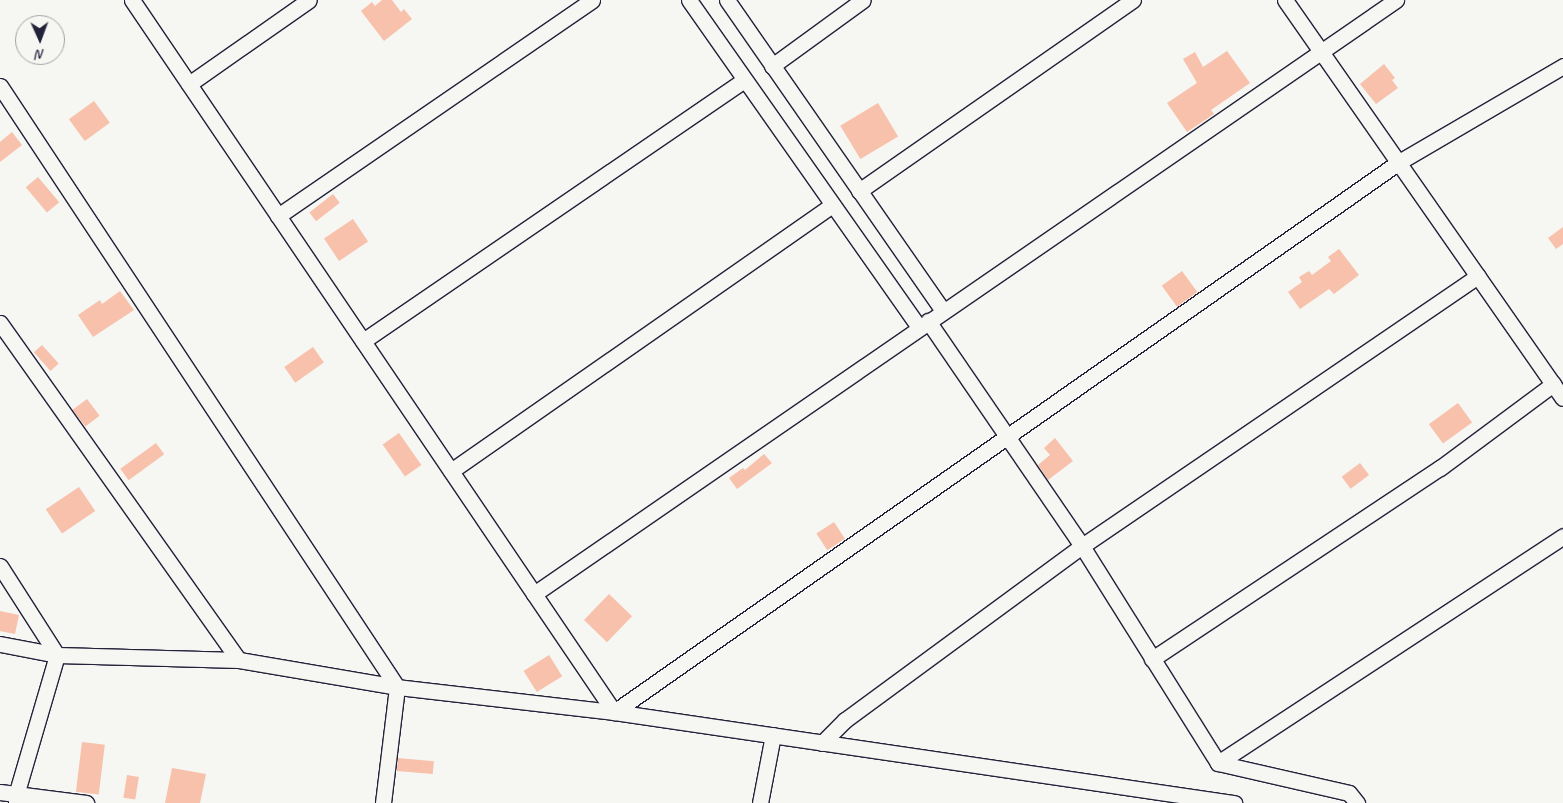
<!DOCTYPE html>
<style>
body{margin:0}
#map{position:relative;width:1563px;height:803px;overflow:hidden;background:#f6f6f2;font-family:Caveat,sans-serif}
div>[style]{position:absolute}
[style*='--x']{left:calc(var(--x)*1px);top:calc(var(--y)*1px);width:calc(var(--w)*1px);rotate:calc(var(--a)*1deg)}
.building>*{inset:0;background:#f8c1ab;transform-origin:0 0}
.roads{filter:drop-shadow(1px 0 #22223b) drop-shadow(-1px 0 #22223b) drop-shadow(0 1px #22223b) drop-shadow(0 -1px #22223b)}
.minor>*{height:15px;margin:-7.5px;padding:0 7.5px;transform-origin:7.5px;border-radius:7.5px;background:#f6f6f2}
span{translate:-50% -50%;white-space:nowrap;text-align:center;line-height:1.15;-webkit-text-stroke:4px #f6f6f2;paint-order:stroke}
.north{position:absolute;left:15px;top:15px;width:50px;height:50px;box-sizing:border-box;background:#f6f6f2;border:1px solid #a1a1a9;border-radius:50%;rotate:178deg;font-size:14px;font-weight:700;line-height:20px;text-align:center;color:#22223b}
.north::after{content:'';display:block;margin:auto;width:18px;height:22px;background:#22223b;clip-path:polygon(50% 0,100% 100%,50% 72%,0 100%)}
</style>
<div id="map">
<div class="building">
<div style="clip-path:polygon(382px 0,392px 0,401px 12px,404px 9px,412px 19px,384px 41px,361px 11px,372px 2px,375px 6px)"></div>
<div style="clip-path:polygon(1227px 51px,1250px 83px,1211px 110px,1214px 114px,1187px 132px,1167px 103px,1197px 83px,1183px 59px,1195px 52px,1203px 67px)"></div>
<div style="clip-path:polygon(1384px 64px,1395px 78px,1392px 80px,1398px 88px,1376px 104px,1360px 84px)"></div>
<div style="left:94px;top:101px;width:27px;height:31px;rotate:54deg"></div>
<div style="left:878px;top:103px;width:39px;height:44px;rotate:59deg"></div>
<div style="clip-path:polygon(12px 132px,22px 145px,0 162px,0 142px)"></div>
<div style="left:38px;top:177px;width:33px;height:16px;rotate:50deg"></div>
<div style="left:333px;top:194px;width:11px;height:30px;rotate:52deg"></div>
<div style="left:353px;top:219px;width:27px;height:35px;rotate:56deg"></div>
<div style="clip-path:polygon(1563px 227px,1563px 244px,1556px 249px,1548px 238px)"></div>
<div style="clip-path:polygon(1339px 249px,1359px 275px,1334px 294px,1329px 289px,1300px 309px,1288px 292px,1302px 282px,1299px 277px,1309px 271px,1312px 275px,1331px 261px,1328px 257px)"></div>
<div style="left:1182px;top:271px;width:26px;height:25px;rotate:54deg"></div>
<div style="clip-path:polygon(120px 291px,134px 310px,93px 337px,78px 315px,100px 300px,102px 304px)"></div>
<div style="left:42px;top:345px;width:25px;height:11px;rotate:48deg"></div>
<div style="left:313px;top:347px;width:19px;height:35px;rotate:55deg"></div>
<div style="left:87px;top:399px;width:21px;height:18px;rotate:53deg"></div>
<div style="left:1458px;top:403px;width:24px;height:36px;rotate:54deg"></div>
<div style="left:399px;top:433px;width:39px;height:20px;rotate:55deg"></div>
<div style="clip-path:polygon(1055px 438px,1073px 461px,1048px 480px,1038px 465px,1050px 455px,1044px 448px)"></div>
<div style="left:156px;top:443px;width:14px;height:44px;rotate:54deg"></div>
<div style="clip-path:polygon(764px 454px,772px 463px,737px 489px,729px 478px,743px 468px,745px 470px)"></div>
<div style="left:1360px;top:463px;width:15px;height:23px;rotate:53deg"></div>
<div style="left:79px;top:487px;width:29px;height:40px;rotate:56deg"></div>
<div style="left:834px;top:522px;width:20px;height:21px;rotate:57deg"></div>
<div style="left:609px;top:594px;width:32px;height:36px;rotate:44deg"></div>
<div style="clip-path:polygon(0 611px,19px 615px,15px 634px,0 631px)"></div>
<div style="left:549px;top:655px;width:25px;height:30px;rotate:58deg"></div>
<div style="left:82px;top:742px;width:23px;height:50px;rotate:7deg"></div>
<div style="left:398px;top:758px;width:36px;height:13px;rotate:5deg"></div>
<div style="clip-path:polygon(172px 768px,206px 774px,200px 803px,165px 803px)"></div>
<div style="left:127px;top:775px;width:12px;height:23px;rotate:9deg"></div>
</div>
<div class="roads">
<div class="minor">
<div style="--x:132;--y:0;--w:860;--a:55.9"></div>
<div style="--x:614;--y:712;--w:959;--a:-35.02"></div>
<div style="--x:1399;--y:162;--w:190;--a:-30.3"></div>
<div style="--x:689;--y:0;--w:400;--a:54.9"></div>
<div style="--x:727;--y:0;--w:379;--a:55.2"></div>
<div style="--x:1285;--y:0;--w:485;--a:55.1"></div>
<div style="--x:772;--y:66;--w:112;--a:-36"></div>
<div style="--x:189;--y:84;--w:146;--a:-35"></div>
<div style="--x:0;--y:86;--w:720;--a:56.55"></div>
<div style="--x:397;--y:687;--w:117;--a:96.9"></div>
<div style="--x:859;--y:191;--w:334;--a:-34.9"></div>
<div style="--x:278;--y:216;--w:381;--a:-34.5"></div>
<div style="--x:928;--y:321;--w:273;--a:55.6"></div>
<div style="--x:1082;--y:546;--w:256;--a:57.9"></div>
<div style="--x:1218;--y:763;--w:134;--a:12.9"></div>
<div style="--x:1349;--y:793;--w:13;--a:51"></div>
<div style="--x:0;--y:323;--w:413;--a:54.7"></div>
<div style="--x:363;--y:341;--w:462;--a:-34.4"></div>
<div style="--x:451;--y:471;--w:465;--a:-34.9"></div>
<div style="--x:0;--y:566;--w:106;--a:57.4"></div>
<div style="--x:57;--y:655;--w:146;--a:106.3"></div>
<div style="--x:16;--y:795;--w:8;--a:90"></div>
<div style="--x:534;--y:594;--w:1047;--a:-34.57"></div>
<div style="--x:0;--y:644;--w:58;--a:10.9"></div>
<div style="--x:57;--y:655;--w:182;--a:1.6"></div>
<div style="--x:239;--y:660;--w:160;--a:9.7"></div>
<div style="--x:397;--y:687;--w:218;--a:6.6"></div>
<div style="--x:614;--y:712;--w:627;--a:8.35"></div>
<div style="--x:1152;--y:659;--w:346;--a:-33.6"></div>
<div style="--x:1440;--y:468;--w:141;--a:-36.6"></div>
<div style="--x:822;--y:743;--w:33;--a:-45"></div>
<div style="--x:845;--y:720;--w:294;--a:-36.3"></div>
<div style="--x:1082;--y:546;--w:479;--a:-34.3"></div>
<div style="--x:1218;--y:763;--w:413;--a:-33.3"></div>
<div style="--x:0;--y:792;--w:87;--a:7.3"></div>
<div style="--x:760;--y:803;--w:69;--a:-79.2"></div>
</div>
</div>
<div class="north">N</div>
</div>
